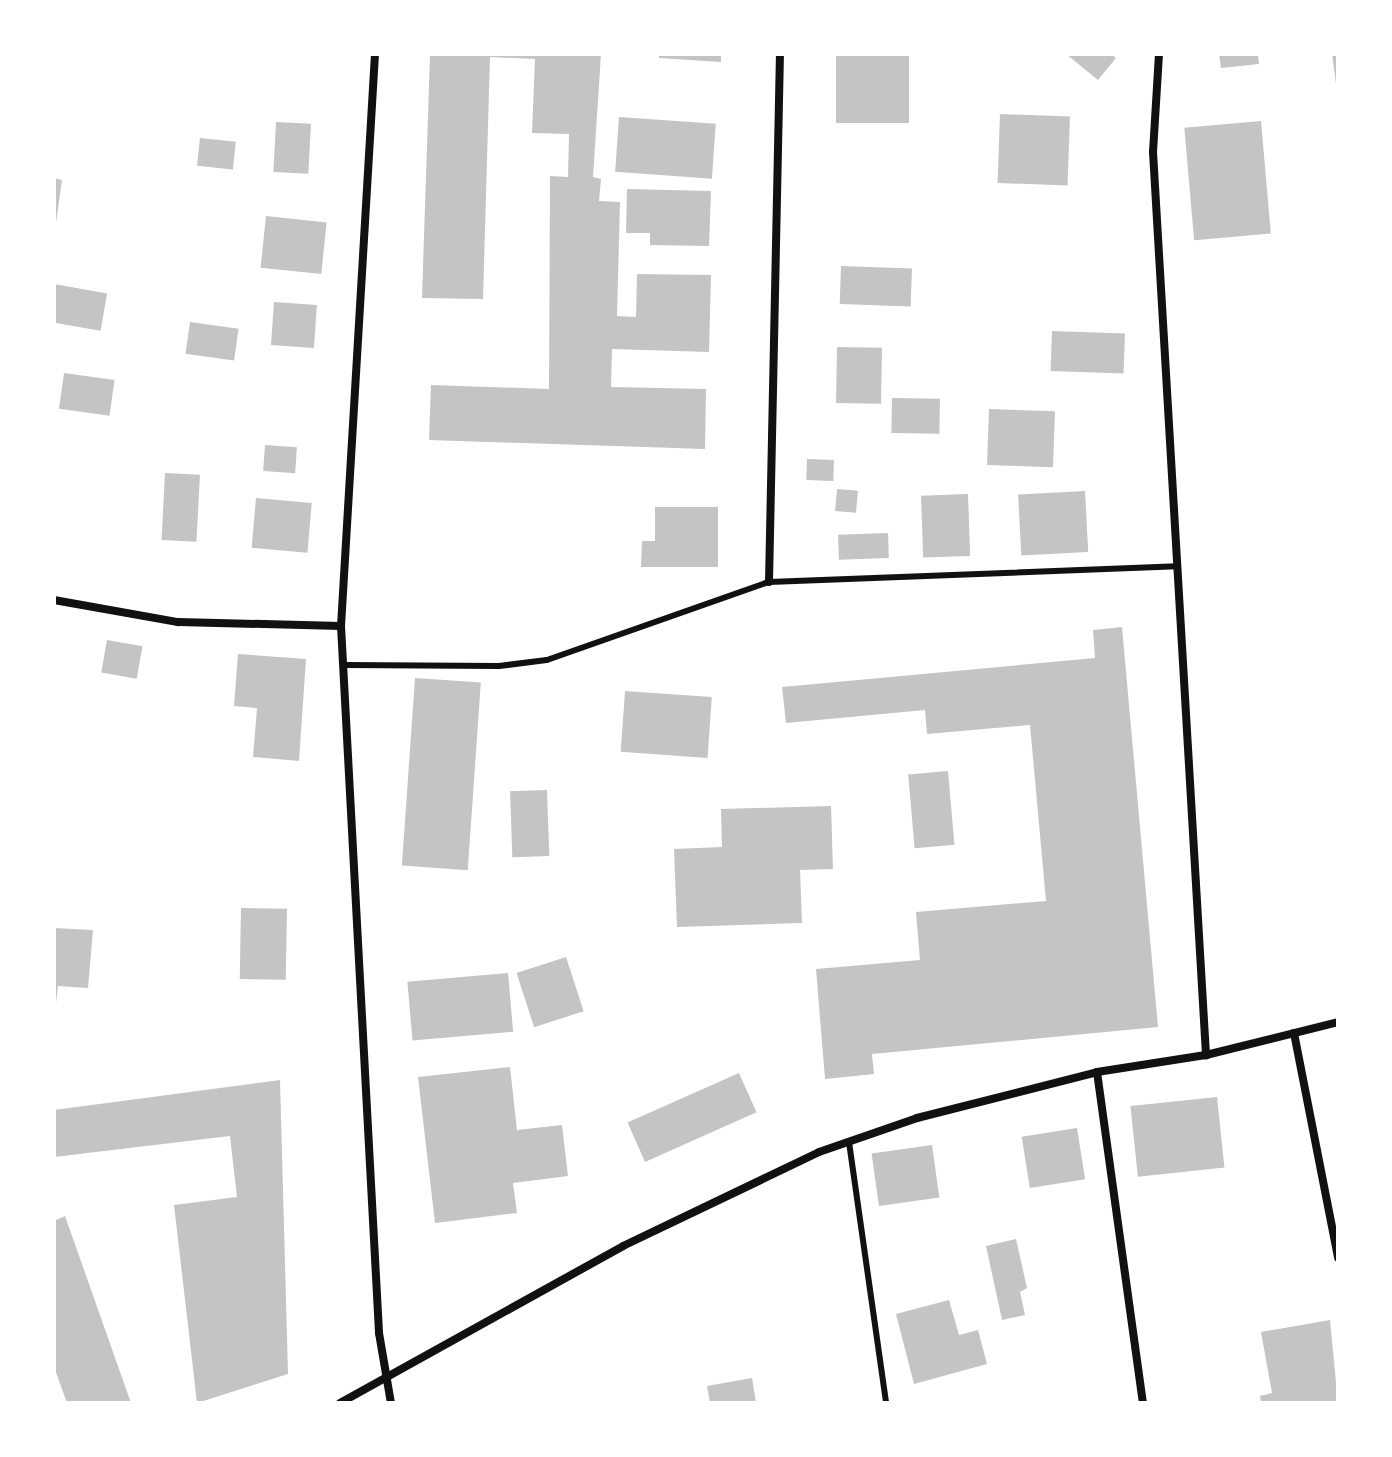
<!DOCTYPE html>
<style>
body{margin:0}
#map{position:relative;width:1392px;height:1457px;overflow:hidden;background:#fff;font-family:"IBM Plex Serif",serif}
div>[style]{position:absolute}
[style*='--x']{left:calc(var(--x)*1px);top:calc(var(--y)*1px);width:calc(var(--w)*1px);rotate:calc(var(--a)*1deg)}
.building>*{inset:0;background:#c4c4c4;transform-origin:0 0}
.service>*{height:6px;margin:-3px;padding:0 3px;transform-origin:3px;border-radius:3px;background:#111}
.minor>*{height:8px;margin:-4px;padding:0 4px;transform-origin:4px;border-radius:4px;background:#111}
span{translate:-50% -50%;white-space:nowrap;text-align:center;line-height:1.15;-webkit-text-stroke:8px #fff;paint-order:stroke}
.frame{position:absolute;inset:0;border:56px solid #fff;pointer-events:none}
</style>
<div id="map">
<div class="building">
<div style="clip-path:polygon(430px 54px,601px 54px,593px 177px,601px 179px,599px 201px,620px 202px,617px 316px,636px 317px,637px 274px,711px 275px,709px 352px,612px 349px,611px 387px,706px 389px,705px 449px,429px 440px,431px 385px,549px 389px,550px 176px,568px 177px,569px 134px,532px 133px,535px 59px,490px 57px,483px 299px,422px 298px)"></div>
<div style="clip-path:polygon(659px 54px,721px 54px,721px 62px,659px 58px)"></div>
<div style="left:836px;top:54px;width:73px;height:69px"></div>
<div style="clip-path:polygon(1066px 54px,1111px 54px,1116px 58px,1098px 80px)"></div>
<div style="clip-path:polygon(1219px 54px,1258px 54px,1259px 64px,1221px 68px)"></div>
<div style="clip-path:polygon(1332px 54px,1338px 54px,1338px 84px,1336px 84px)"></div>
<div style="left:1000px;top:114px;width:70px;height:69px;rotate:2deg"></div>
<div style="left:619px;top:117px;width:97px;height:55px;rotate:4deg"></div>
<div style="left:1261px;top:121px;width:113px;height:77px;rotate:85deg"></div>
<div style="left:276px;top:122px;width:35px;height:50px;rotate:3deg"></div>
<div style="left:200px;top:138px;width:36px;height:28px;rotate:6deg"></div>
<div style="clip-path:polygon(54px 178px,62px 180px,56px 223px,54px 223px)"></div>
<div style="clip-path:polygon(627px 189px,711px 191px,709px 246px,650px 245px,650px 233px,626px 233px)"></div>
<div style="left:266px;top:216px;width:61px;height:52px;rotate:6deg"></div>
<div style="left:841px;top:266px;width:71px;height:38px;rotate:2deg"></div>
<div style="left:54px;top:284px;width:54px;height:38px;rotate:10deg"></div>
<div style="left:274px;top:302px;width:43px;height:43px;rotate:4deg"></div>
<div style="left:190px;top:322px;width:49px;height:32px;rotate:8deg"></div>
<div style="left:1052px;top:331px;width:73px;height:40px;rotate:2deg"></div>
<div style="left:837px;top:347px;width:45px;height:56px;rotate:1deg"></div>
<div style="left:64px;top:373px;width:51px;height:36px;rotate:8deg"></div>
<div style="left:892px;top:398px;width:48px;height:35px;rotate:1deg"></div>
<div style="left:989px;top:409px;width:66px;height:56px;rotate:2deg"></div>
<div style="left:265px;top:445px;width:32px;height:26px;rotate:4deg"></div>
<div style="left:807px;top:459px;width:27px;height:21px;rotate:2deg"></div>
<div style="left:165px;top:473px;width:35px;height:67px;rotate:3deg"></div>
<div style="left:837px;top:489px;width:21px;height:22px;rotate:5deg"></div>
<div style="left:1085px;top:491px;width:61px;height:67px;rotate:87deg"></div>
<div style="left:968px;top:494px;width:62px;height:47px;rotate:88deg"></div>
<div style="left:256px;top:498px;width:56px;height:50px;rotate:5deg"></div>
<div style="clip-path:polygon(655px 507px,718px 507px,718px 567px,641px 567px,642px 541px,655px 541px)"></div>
<div style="left:888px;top:533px;width:25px;height:50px;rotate:88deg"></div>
<div style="clip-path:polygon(1122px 627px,1158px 1027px,872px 1054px,874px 1074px,825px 1079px,816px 969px,920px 960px,916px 912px,1046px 901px,1030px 725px,927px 734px,925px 710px,786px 723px,782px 687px,1095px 658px,1093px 630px)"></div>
<div style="left:107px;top:640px;width:36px;height:33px;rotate:10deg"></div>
<div style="clip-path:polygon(238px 654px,306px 659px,299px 761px,253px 757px,257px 708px,234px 706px)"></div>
<div style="left:415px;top:678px;width:66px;height:188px;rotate:4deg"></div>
<div style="left:625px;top:691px;width:87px;height:61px;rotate:4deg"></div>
<div style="left:948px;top:771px;width:74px;height:40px;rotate:85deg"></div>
<div style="left:547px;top:790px;width:66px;height:37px;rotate:88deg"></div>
<div style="clip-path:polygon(831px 806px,833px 869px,800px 870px,802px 923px,677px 927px,674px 849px,722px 847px,721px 809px)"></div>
<div style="left:241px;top:908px;width:46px;height:71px;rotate:1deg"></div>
<div style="clip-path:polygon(54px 928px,93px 930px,88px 988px,58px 986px,56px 1003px)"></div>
<div style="left:566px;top:957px;width:57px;height:52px;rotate:72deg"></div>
<div style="left:508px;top:973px;width:59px;height:101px;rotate:85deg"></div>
<div style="clip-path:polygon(510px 1067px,517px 1130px,562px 1125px,568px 1176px,513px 1183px,517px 1213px,435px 1223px,418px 1077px)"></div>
<div style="left:739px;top:1073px;width:43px;height:122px;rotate:66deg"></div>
<div style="clip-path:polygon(280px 1080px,288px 1374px,197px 1403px,174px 1205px,237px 1197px,230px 1136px,54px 1157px,54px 1110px)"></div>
<div style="left:1217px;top:1097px;width:71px;height:87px;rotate:84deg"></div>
<div style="left:1077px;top:1128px;width:52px;height:56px;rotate:81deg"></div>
<div style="left:932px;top:1145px;width:53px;height:61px;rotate:82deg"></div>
<div style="clip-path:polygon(65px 1216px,131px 1403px,67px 1403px,54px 1367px,54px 1221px)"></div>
<div style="clip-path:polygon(1016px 1239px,1027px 1288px,1020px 1292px,1025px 1315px,1002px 1320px,986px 1246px)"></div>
<div style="clip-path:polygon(949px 1300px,959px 1335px,978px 1330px,987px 1364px,914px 1384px,896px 1314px)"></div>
<div style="clip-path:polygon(1330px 1320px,1338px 1403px,1261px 1403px,1260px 1396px,1272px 1393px,1261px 1332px)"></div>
<div style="clip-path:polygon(752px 1378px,756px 1403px,710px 1403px,707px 1386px)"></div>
</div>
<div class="service">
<div style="--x:344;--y:665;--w:155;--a:0.4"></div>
<div style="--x:499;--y:666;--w:48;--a:-7.1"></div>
<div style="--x:547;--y:660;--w:235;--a:-19.4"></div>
<div style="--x:769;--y:582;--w:408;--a:-2.2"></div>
<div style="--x:849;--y:1142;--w:264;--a:81.9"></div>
</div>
<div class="minor">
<div style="--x:375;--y:54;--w:573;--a:93.4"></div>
<div style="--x:341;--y:626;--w:708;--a:86.92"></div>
<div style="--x:379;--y:1333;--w:71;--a:80.3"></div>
<div style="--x:1159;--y:54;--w:98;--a:93.5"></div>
<div style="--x:1153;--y:152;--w:905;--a:86.64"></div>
<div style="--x:769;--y:582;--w:528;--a:-88.81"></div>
<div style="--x:54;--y:600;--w:126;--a:10.1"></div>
<div style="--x:178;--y:622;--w:163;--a:1.4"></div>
<div style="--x:1294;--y:1033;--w:229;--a:78.9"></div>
<div style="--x:1097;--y:1072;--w:334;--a:82.1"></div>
<div style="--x:340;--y:1403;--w:324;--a:-29"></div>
<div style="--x:623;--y:1246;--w:217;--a:-25.6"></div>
<div style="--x:819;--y:1152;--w:104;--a:-19.1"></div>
<div style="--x:917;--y:1118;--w:186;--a:-14.3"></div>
<div style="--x:1097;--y:1072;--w:110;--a:-8.9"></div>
<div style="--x:1206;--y:1055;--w:136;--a:-14"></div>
</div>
<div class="frame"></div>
</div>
